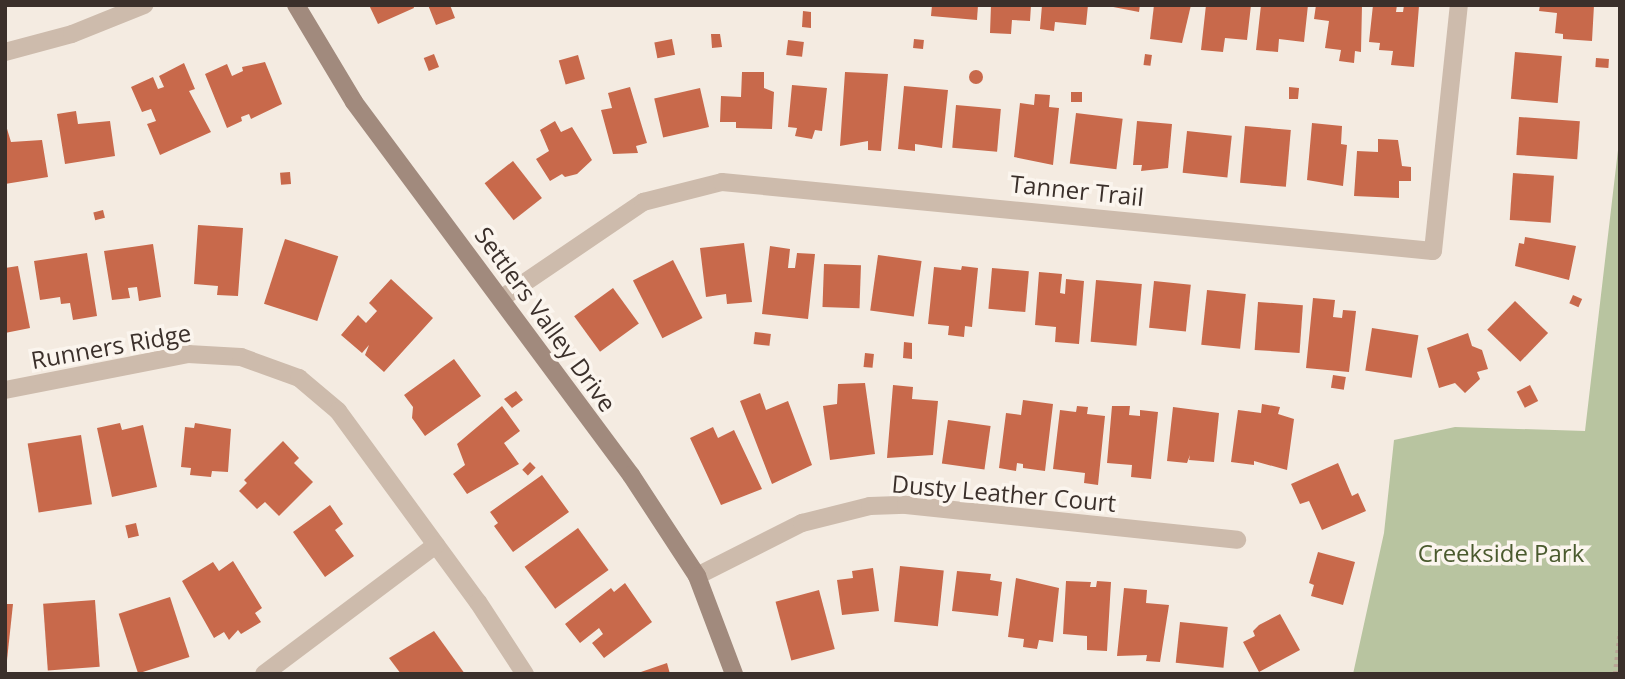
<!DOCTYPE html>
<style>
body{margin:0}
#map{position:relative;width:1625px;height:679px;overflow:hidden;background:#f4ebe1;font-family:"Open Sans",sans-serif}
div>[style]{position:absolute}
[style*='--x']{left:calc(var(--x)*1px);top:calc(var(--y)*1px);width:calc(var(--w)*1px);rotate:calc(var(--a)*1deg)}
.green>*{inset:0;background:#b8c4a0}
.building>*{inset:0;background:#c8694b;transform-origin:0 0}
.round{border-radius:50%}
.path>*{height:4.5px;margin-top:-2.25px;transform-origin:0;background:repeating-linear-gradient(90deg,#b9a596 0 3.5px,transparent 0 7px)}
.street>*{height:18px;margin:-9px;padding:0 9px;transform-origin:9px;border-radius:9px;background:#cdbbac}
.secondary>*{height:18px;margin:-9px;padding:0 9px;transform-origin:9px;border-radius:9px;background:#a18a7d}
span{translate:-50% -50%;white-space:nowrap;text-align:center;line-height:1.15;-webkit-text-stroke:7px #fbf5ee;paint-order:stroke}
.street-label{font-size:24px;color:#3b302b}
.park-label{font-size:24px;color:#4a5a2e}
.frame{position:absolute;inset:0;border:7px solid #3b302b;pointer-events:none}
</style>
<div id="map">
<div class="green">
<div style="clip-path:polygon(1620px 133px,1620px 674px,1353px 674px,1384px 533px,1394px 440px,1455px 427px,1585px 431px)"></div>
</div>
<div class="building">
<div style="clip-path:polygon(369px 5px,413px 5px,414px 8px,378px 24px)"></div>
<div style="clip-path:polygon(428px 5px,450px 5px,455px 18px,436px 25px)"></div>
<div style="clip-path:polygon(932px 5px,978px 5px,977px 20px,931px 16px)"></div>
<div style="clip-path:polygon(991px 5px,1031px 5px,1030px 21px,1012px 20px,1011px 34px,990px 33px)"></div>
<div style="clip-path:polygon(1042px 5px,1088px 5px,1086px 25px,1055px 22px,1054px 31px,1040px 29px)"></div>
<div style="clip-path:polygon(1103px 5px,1140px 5px,1139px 12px)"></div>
<div style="clip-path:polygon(1154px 5px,1191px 5px,1182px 43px,1150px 39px)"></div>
<div style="clip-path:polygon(1206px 5px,1251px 5px,1247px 40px,1225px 38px,1223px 52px,1201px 50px)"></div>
<div style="clip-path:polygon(1261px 5px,1308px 5px,1304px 42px,1279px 39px,1278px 52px,1256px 50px)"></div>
<div style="clip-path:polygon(1316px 5px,1362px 5px,1361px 52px,1355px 51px,1354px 63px,1339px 61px,1341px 50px,1325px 48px,1329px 21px,1314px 19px)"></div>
<div style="clip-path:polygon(1373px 5px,1397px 5px,1396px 12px,1403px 12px,1404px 5px,1419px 6px,1414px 67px,1391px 65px,1393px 51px,1379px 50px,1380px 43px,1369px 42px)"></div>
<div style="clip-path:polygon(1540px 5px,1594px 5px,1592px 41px,1563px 39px,1563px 34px,1555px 33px,1557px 13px,1539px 11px)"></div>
<div style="clip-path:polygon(803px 11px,811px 12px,811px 28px,802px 27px)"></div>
<div style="clip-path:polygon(711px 34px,720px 34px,722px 47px,712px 48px)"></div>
<div style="left:672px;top:39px;width:16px;height:18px;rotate:79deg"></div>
<div style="left:914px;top:39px;width:10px;height:9px;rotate:6deg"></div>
<div style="left:788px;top:40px;width:16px;height:15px;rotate:7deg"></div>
<div style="left:1515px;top:52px;width:47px;height:47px;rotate:5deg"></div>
<div style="left:434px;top:54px;width:14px;height:11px;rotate:69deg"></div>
<div style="left:1145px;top:54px;width:7px;height:11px;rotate:8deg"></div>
<div style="left:578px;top:55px;width:25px;height:20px;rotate:74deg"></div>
<div style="left:1596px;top:58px;width:13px;height:9px;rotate:4deg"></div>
<div style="clip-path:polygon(265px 62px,282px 104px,251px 119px,249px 114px,241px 117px,242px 121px,227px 128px,205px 74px,227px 64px,232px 76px,243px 71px,242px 67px)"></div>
<div style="clip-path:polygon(184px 63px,195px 89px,189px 91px,211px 132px,160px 155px,147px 124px,156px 121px,151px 109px,142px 112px,131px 87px,153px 77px,158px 89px,164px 87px,159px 76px)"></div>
<div class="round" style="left:969px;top:70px;width:14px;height:14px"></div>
<div style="clip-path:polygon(742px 72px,764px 72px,764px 88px,774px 92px,772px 129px,736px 128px,736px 122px,720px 122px,721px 96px,741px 97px)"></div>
<div style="clip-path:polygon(845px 72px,888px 74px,881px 151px,868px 150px,868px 141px,840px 146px)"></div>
<div style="clip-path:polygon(792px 85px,827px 88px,822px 131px,815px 130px,812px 139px,795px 136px,797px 128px,788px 127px)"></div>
<div style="clip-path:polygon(904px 86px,948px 90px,942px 148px,915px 144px,915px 151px,898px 149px)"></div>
<div style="clip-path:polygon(630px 87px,647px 143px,636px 146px,638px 153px,613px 154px,601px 110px,612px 108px,608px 93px)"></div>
<div style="clip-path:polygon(1289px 87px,1299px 88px,1298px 99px,1289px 99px)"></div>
<div style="left:700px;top:88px;width:40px;height:47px;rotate:77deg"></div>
<div style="left:1071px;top:92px;width:11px;height:10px"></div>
<div style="clip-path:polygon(1035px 94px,1050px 95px,1049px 107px,1059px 108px,1053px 165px,1014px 157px,1020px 103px,1034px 105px)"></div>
<div style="left:956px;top:105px;width:45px;height:43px;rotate:5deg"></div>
<div style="clip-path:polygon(76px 111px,78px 124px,110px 121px,115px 156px,65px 164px,57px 114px)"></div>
<div style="left:1076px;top:113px;width:47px;height:51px;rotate:7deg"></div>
<div style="left:1519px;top:117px;width:61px;height:38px;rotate:4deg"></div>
<div style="clip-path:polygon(555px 121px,561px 132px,572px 127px,592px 160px,577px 174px,565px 177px,562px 174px,550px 181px,536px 159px,549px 151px,540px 130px)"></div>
<div style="clip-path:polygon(1137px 121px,1172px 124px,1168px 168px,1141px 171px,1142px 165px,1133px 165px)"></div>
<div style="clip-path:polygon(5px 122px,11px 142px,42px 140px,48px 177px,5px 184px)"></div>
<div style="clip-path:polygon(1312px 123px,1342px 126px,1341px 144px,1347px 145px,1343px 186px,1307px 180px)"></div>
<div style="left:1245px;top:126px;width:46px;height:57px;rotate:5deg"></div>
<div style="left:1187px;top:131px;width:45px;height:42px;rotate:6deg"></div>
<div style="clip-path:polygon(1378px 139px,1398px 140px,1402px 166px,1411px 167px,1411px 181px,1399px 181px,1399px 198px,1354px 196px,1357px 151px,1378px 152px)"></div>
<div style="left:513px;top:161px;width:47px;height:36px;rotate:52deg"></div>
<div style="left:290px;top:172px;width:12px;height:10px;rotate:85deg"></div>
<div style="left:1513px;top:173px;width:41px;height:47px;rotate:4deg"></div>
<div style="left:103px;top:210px;width:8px;height:10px;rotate:76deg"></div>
<div style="clip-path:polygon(198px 225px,243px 228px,238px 296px,217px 295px,218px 286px,194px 284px)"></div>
<div style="clip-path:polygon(1525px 237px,1576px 246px,1569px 280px,1515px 266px,1519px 243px,1524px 244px)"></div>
<div style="left:285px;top:239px;width:56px;height:68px;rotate:18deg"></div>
<div style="clip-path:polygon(744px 243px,752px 302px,727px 304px,726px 294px,706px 297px,700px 248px)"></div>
<div style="clip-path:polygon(153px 244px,161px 297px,139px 301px,137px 287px,128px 288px,130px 298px,112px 300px,104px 251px)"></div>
<div style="clip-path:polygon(770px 246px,790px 249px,788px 268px,795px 268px,797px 253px,815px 254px,808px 319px,762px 314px)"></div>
<div style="clip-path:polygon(87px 253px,97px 316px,73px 320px,70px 303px,61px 304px,60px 297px,40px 300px,34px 261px)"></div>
<div style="left:878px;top:255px;width:44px;height:56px;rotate:8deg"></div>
<div style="left:673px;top:260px;width:65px;height:45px;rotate:63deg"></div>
<div style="left:824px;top:264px;width:37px;height:43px;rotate:2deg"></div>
<div style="clip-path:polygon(18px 266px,30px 328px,5px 333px,5px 268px)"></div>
<div style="clip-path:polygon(962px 266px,978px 268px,972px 327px,965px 326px,964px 337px,948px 335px,949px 326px,928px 324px,934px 267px,961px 270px)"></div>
<div style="left:992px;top:268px;width:37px;height:41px;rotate:5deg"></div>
<div style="clip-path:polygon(1039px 272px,1062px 274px,1060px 293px,1065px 294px,1066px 279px,1084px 281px,1079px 344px,1055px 342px,1056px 327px,1035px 325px)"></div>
<div style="clip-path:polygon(391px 279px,433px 318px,384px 372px,365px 355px,369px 345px,362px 353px,341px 335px,358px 315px,366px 323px,377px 311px,369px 303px)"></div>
<div style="left:1096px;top:280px;width:46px;height:62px;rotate:5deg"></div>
<div style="left:1154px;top:281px;width:37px;height:47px;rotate:6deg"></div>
<div style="left:613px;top:288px;width:44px;height:48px;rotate:54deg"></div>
<div style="left:1207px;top:290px;width:39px;height:55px;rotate:6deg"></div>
<div style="left:1573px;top:295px;width:10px;height:9px;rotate:24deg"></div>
<div style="clip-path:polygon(1313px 298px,1335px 300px,1333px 317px,1342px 318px,1343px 310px,1356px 311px,1349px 372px,1306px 368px)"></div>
<div style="left:1515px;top:301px;width:46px;height:40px;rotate:44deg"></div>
<div style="left:1258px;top:302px;width:45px;height:48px;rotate:4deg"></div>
<div style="left:1372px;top:328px;width:47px;height:43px;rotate:9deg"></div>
<div style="left:755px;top:332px;width:16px;height:12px;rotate:7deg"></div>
<div style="clip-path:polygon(1468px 333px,1472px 346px,1482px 350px,1488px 369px,1477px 372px,1480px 379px,1465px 393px,1455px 383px,1439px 388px,1427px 348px)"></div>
<div style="clip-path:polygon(904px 342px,912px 343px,912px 359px,903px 358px)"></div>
<div style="left:865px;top:353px;width:9px;height:14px;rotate:6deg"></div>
<div style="clip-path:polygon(454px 359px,481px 396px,425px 436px,412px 418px,413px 407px,404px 395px)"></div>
<div style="left:1333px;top:375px;width:13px;height:13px;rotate:9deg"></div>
<div style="clip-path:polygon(865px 383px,875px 454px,830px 460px,823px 406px,837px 404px,838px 384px)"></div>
<div style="clip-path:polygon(893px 385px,913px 387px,912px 399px,938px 401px,933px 455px,887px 458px)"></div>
<div style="left:1530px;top:385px;width:18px;height:15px;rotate:63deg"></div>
<div style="clip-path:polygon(516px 391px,523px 400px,512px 408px,504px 399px)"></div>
<div style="clip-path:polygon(760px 393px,766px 410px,788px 401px,812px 465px,772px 484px,740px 401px)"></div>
<div style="clip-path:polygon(1023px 400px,1053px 404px,1045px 471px,1023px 468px,1023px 464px,1017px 463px,1016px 471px,999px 468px,1006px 413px,1021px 415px)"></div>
<div style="clip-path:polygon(1262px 404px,1280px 407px,1278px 414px,1294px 419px,1287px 470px,1254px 461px,1254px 465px,1231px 462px,1238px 410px,1261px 413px)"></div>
<div style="clip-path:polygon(502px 406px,520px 431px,504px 443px,519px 464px,467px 494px,453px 474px,465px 465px,457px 444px)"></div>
<div style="clip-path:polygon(1077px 406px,1088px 407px,1087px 414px,1105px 416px,1098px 485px,1084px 483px,1085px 473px,1053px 469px,1060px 410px,1076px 412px)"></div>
<div style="clip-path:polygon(1112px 406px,1130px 406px,1129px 415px,1140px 416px,1140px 410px,1158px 412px,1151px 479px,1131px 477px,1132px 465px,1107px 463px)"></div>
<div style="clip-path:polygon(1173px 407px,1219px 413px,1214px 462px,1189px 460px,1190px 455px,1187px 463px,1167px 461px)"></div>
<div style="left:948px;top:420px;width:43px;height:44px;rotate:8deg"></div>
<div style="clip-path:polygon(120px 423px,122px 430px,143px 425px,157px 487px,112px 497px,97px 428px)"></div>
<div style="clip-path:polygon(195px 423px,231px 429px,228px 472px,212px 471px,211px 477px,190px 475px,191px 468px,181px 467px,185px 427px,194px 428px)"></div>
<div style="clip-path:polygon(713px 427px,718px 438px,734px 430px,762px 489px,721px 505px,690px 438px)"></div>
<div style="left:81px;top:435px;width:70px;height:54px;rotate:81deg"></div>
<div style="clip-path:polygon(283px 441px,299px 458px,294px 463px,313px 482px,279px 516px,265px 502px,257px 509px,239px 491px,247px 483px,244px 480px)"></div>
<div style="left:530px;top:462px;width:8px;height:11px;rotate:45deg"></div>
<div style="clip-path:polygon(1338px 463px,1352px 496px,1358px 493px,1366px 511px,1322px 530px,1309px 501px,1300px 504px,1291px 484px)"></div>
<div style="clip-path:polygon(542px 475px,569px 512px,513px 552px,494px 526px,498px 523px,490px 512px)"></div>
<div style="clip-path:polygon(330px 505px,343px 524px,335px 530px,354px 556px,325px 577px,293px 532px)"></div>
<div style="left:136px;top:523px;width:13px;height:11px;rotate:77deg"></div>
<div style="left:578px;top:528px;width:52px;height:66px;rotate:54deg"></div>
<div style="clip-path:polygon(1318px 552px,1355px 562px,1343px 605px,1311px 596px,1314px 585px,1309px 583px)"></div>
<div style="clip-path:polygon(233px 561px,262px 608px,255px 613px,261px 622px,241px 634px,238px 630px,229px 640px,224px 632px,214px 638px,182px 581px,213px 562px,219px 571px)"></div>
<div style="left:900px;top:566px;width:44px;height:56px;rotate:6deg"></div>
<div style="clip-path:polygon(873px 568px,879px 611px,842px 615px,837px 580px,853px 578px,852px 571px)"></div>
<div style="clip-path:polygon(957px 571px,991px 574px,990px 580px,1002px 582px,998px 616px,952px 611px)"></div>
<div style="clip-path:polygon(1016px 578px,1059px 588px,1053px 642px,1039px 640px,1037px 649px,1023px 647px,1024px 639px,1008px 637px)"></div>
<div style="clip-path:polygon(1066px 581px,1091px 582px,1090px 587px,1096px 587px,1097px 581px,1111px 582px,1107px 651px,1087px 650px,1087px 636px,1063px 634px)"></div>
<div style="clip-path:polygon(625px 583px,652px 622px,604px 658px,592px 643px,603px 634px,599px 628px,580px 643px,565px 624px,611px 588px,614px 592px)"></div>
<div style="clip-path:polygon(1124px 588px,1147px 590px,1146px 603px,1169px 605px,1160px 662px,1146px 661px,1147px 655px,1117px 656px)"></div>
<div style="left:819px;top:590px;width:61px;height:45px;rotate:75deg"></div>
<div style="left:170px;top:597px;width:63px;height:54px;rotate:72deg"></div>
<div style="left:95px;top:600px;width:67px;height:52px;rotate:86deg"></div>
<div style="clip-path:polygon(5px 604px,13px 604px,7px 660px,5px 660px)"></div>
<div style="clip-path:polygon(1280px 614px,1300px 650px,1259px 672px,1243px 642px,1255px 636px,1253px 631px,1259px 625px)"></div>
<div style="left:1180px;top:622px;width:48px;height:41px;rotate:6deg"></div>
<div style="clip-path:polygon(434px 631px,465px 674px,401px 674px,389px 658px)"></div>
<div style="clip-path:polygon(667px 663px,670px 674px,639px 674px,638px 673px)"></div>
</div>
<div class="path">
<div style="--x:1615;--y:674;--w:43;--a:-83.4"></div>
</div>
<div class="street">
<div style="--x:5;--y:52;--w:69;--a:-15"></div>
<div style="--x:72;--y:34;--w:78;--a:-21.9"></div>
<div style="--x:502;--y:298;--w:171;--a:-34.2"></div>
<div style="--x:643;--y:202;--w:81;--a:-14.2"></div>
<div style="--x:722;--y:182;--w:714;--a:5.54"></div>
<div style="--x:1433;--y:251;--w:247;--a:-84"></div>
<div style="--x:5;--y:390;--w:187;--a:-11.1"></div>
<div style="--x:188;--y:354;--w:53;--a:3.2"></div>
<div style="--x:241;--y:357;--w:62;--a:19.9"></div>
<div style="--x:299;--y:378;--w:51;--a:40.2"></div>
<div style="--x:338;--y:411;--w:237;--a:53.8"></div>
<div style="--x:478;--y:602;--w:86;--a:56.9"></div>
<div style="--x:697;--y:576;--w:118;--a:-26.8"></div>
<div style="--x:802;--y:523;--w:70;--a:-14"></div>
<div style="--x:870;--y:506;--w:36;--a:-2"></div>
<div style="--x:906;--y:505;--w:333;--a:6"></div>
<div style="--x:264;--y:674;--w:215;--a:-36.9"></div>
</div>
<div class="secondary">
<div style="--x:296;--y:5;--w:113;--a:59.1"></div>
<div style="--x:354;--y:102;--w:465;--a:53.4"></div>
<div style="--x:631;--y:475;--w:121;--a:56.8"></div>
<div style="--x:697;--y:576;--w:105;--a:69.3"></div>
</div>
<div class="street-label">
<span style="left:1077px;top:190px;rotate:6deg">Tanner Trail</span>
<span style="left:546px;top:319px;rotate:54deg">Settlers Valley Drive</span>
<span style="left:111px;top:346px;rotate:-10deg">Runners Ridge</span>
<span style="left:1004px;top:493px;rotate:5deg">Dusty Leather Court</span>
</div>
<div class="park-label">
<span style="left:1501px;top:553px">Creekside Park</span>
</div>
<div class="frame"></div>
</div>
